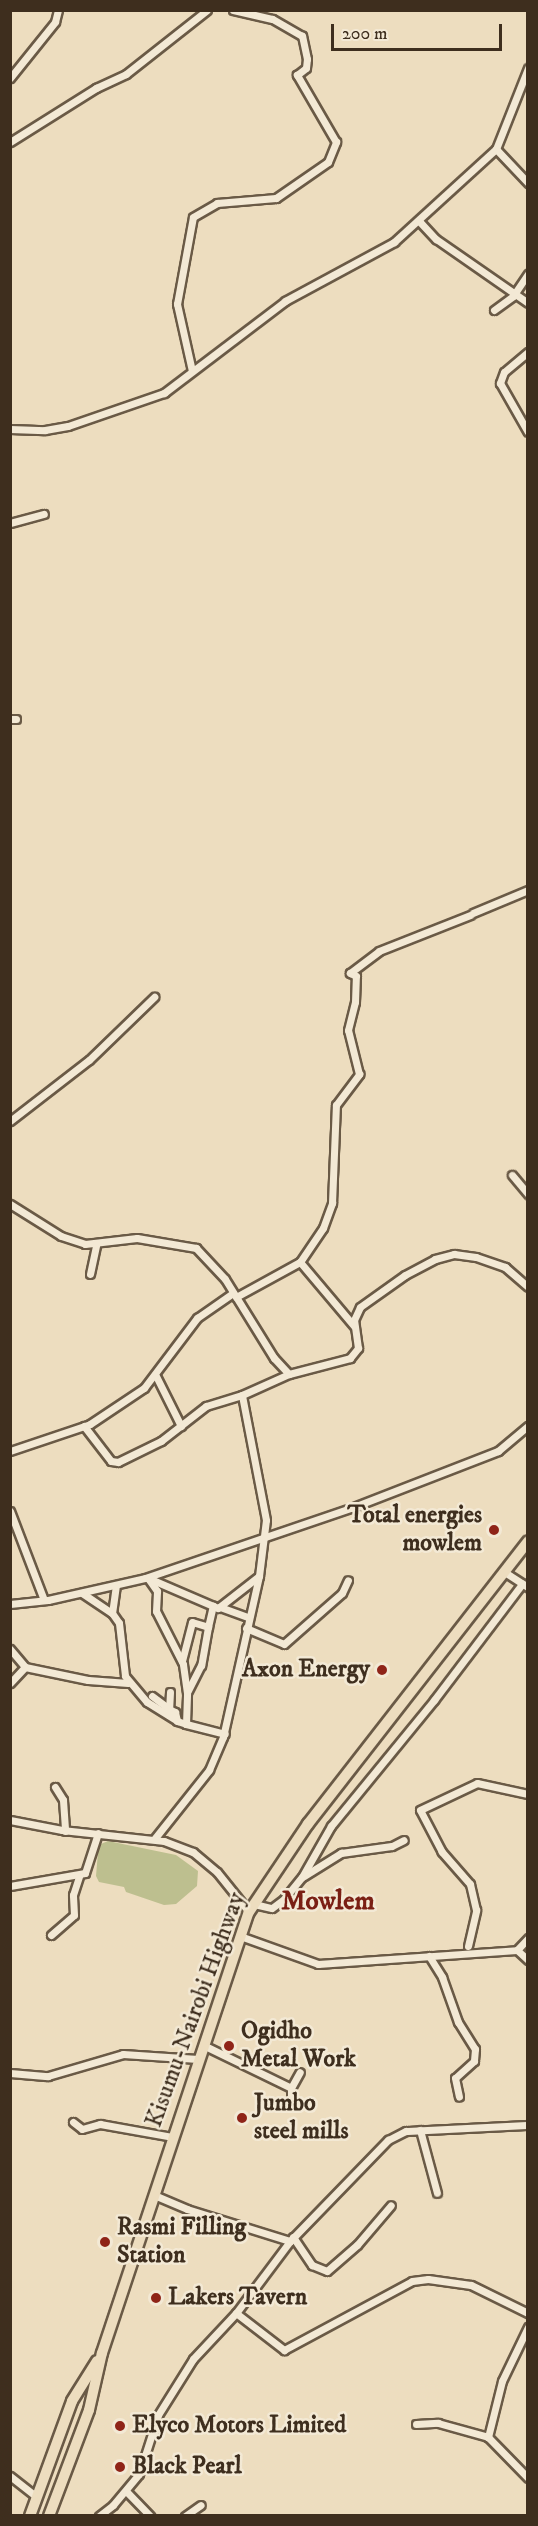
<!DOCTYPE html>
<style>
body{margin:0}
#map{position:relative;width:538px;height:2526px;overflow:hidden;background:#edddbf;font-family:"IM FELL DW Pica",serif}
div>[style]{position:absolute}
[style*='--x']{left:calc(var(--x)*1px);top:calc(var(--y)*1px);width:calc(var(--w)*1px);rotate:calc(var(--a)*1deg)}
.green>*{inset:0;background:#bdbf8f}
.roads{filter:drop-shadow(2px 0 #6a5a46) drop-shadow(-2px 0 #6a5a46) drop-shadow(0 2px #6a5a46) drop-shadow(0 -2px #6a5a46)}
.minor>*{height:7px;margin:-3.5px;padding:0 3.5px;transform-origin:3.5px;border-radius:3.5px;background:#f3e9d5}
.trunk>*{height:10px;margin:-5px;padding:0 5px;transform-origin:5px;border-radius:5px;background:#edddbf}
.dots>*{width:16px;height:16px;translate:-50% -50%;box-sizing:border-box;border:3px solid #f3e9d5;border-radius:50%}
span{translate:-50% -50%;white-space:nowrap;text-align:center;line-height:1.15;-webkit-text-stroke:5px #f3e9d5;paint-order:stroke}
.poi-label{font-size:24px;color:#3e2e1e;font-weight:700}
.right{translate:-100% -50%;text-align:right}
.left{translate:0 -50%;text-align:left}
.street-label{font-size:24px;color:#3e2e1e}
.quarter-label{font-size:27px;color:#7a1f14;font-weight:700}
.frame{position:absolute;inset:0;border:12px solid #3e2e1e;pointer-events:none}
.scale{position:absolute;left:331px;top:24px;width:171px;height:27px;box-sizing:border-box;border:3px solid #3e2e1e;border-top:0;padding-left:8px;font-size:18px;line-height:21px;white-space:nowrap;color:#3e2e1e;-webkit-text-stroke:4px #f3e9d5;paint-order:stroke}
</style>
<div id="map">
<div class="green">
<div style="clip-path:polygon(108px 1841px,176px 1855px,198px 1871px,197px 1886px,176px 1904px,164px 1905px,126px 1892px,124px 1887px,99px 1882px,96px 1876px,98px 1852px,101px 1844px)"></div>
</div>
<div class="roads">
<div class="minor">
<div style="--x:10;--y:78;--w:72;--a:-51.2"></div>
<div style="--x:55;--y:22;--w:12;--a:-76"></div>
<div style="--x:10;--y:142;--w:102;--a:-32.1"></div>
<div style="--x:96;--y:88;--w:33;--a:-25"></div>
<div style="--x:126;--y:74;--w:103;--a:-38.3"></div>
<div style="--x:496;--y:149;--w:47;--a:46.7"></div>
<div style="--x:419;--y:221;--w:25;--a:47"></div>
<div style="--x:436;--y:239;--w:112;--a:34.8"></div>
<div style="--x:494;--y:310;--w:24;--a:-36"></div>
<div style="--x:513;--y:296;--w:27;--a:-56"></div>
<div style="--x:528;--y:352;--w:31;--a:140"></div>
<div style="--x:504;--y:372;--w:12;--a:110"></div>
<div style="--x:500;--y:383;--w:56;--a:60.3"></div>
<div style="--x:192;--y:371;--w:69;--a:-102.6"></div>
<div style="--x:177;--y:304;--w:88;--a:-79.6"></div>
<div style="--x:193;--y:217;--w:28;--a:-30"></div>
<div style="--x:217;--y:203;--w:59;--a:-4.8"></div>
<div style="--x:276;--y:198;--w:63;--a:-34.7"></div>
<div style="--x:328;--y:162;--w:22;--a:-68"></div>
<div style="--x:336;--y:142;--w:78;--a:-120.2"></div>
<div style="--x:297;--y:75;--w:11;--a:-38"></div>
<div style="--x:306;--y:68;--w:9;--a:-84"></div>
<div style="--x:307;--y:59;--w:24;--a:-102"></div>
<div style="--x:302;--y:36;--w:34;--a:-150"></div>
<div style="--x:272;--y:19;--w:40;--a:-167"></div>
<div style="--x:10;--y:429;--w:35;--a:2"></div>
<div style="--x:45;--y:430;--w:23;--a:-10"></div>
<div style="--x:68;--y:426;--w:102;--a:-19"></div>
<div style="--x:164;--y:393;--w:152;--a:-37.2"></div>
<div style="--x:285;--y:301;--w:124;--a:-28.4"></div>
<div style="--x:394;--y:242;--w:138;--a:-42.4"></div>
<div style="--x:496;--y:149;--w:87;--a:-68.4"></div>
<div style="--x:10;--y:523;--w:35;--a:-15"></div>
<div style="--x:10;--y:719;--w:6;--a:0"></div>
<div style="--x:473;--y:913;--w:60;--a:-22.7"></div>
<div style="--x:10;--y:1121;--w:100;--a:-37.7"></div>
<div style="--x:89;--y:1060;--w:91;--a:-44.1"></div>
<div style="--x:512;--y:1175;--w:25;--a:50"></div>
<div style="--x:10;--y:1204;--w:60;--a:32.1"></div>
<div style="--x:61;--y:1236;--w:25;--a:18"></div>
<div style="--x:85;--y:1244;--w:52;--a:-6.6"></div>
<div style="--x:137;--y:1238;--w:60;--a:9.6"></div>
<div style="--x:196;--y:1248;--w:42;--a:46.9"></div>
<div style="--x:225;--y:1279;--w:93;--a:58.2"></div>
<div style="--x:274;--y:1358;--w:22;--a:47"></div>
<div style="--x:289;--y:1374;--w:63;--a:-14.7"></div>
<div style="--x:350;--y:1358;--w:13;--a:-51"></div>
<div style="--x:358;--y:1348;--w:28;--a:-98"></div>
<div style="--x:354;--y:1320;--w:14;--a:-65"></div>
<div style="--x:360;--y:1307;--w:55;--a:-35.4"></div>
<div style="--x:405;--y:1275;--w:34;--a:-28"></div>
<div style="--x:435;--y:1259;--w:20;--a:-15"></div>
<div style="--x:454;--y:1254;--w:22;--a:8"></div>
<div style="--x:476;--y:1257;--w:31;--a:19"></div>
<div style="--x:505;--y:1267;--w:30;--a:41"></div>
<div style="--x:300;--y:1262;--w:84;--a:49.8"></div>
<div style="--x:90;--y:1274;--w:30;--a:-78"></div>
<div style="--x:236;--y:1297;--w:73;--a:-28.7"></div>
<div style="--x:300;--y:1262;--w:41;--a:-55.9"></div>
<div style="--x:323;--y:1228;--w:27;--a:-70"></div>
<div style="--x:332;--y:1203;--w:98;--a:-87.7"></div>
<div style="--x:336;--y:1105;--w:39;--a:-53"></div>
<div style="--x:359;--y:1074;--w:45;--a:-104"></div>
<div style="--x:348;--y:1030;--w:29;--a:-76"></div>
<div style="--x:355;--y:1002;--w:26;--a:-88"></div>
<div style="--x:356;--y:976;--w:7;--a:-153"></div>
<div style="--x:350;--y:973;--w:36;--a:-37"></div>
<div style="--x:379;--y:951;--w:98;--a:-21.6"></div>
<div style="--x:156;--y:1376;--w:56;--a:63.4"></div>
<div style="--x:84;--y:1426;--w:44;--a:52.4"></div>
<div style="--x:111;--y:1461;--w:7;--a:8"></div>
<div style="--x:118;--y:1462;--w:48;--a:-26"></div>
<div style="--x:161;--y:1441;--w:57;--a:-37.9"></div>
<div style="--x:206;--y:1406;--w:38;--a:-17"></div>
<div style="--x:10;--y:1451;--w:84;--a:-18.6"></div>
<div style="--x:90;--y:1424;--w:65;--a:-33.7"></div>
<div style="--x:144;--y:1388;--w:88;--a:-52.9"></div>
<div style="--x:197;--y:1318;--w:44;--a:-34.8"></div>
<div style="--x:10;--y:1511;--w:95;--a:69.1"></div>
<div style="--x:503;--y:1571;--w:30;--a:33"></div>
<div style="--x:116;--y:1585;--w:28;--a:98"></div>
<div style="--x:112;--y:1613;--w:12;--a:55"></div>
<div style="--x:119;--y:1623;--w:53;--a:83.5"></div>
<div style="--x:125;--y:1676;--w:34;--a:50"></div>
<div style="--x:147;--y:1702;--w:36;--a:32"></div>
<div style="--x:82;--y:1593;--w:36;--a:34"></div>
<div style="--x:10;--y:1604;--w:38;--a:-6"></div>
<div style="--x:48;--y:1600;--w:99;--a:-12.8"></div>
<div style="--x:145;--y:1578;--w:218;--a:-18.8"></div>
<div style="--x:351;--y:1508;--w:158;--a:-21.2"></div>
<div style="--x:498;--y:1451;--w:39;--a:-40"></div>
<div style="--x:220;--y:1607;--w:30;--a:20"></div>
<div style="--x:208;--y:1627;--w:22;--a:-77"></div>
<div style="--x:246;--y:1628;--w:41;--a:22.8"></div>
<div style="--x:284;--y:1644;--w:77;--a:-41.3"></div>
<div style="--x:342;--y:1593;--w:14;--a:-65"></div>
<div style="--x:10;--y:1649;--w:23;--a:50"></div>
<div style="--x:25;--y:1667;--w:22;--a:133"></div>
<div style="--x:182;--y:1661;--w:40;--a:-75.6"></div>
<div style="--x:192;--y:1622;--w:17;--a:17"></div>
<div style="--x:208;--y:1627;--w:39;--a:100"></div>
<div style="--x:201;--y:1665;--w:29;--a:117"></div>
<div style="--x:25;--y:1667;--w:64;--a:11.7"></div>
<div style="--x:88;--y:1680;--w:40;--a:4.3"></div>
<div style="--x:170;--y:1692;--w:17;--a:93"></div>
<div style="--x:169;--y:1709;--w:7;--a:27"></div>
<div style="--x:175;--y:1712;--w:9;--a:77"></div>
<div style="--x:177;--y:1721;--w:9;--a:18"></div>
<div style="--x:186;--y:1724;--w:31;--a:-88"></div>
<div style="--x:187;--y:1693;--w:29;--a:-98"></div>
<div style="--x:183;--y:1664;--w:59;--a:-117"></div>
<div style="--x:156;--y:1611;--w:20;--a:-87"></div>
<div style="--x:157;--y:1591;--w:16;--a:-125"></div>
<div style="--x:148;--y:1578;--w:76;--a:23.2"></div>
<div style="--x:218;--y:1608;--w:52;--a:-38"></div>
<div style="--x:152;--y:1696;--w:21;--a:37"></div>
<div style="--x:186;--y:1724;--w:40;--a:14.4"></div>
<div style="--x:55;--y:1787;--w:15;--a:58"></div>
<div style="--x:63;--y:1800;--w:31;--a:86"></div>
<div style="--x:10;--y:1820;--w:53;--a:10.9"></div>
<div style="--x:62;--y:1830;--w:103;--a:6.2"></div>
<div style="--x:164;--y:1841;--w:31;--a:21"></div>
<div style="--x:193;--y:1852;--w:31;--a:40"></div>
<div style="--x:217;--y:1872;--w:51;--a:51.3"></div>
<div style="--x:155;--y:1838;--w:87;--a:-51.5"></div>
<div style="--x:209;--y:1770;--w:36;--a:-67"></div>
<div style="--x:223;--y:1737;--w:165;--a:-77.4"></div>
<div style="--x:259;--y:1576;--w:56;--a:-82.9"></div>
<div style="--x:266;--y:1520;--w:127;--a:-100.9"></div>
<div style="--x:242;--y:1395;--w:51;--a:-24.1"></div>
<div style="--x:304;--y:1876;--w:44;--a:-31.9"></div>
<div style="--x:341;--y:1853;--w:51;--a:-7.8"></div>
<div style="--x:392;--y:1846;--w:13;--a:-27"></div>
<div style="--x:10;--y:1886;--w:76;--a:-9.8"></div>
<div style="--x:85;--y:1873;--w:42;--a:-72"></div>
<div style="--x:254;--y:1904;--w:18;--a:13"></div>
<div style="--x:272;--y:1908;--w:15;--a:-37"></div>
<div style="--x:284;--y:1899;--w:28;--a:-51"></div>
<div style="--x:302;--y:1877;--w:59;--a:-60.4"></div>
<div style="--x:331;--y:1826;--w:163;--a:-50.7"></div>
<div style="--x:434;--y:1700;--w:146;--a:-52.8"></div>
<div style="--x:51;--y:1935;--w:30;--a:-41"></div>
<div style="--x:74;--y:1915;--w:20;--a:-93"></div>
<div style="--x:73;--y:1895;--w:20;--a:-72"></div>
<div style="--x:240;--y:1936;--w:83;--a:19.7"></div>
<div style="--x:318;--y:1964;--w:199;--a:-4"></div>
<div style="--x:517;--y:1950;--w:16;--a:-47"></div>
<div style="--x:468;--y:1946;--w:37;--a:-77"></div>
<div style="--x:476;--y:1910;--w:27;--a:-103"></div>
<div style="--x:470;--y:1884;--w:43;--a:-131.2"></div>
<div style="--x:442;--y:1852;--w:47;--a:-117.6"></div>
<div style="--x:420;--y:1810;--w:63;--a:-25.3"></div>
<div style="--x:477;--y:1783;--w:52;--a:12.2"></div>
<div style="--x:517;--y:1950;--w:15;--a:42"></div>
<div style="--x:429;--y:1956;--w:25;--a:58"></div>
<div style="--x:442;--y:1977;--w:48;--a:70.4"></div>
<div style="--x:458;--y:2022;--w:32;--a:58"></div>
<div style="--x:475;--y:2049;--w:12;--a:95"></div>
<div style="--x:474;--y:2061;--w:25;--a:138"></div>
<div style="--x:455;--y:2078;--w:19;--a:78"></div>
<div style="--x:203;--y:2045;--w:98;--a:26"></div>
<div style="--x:291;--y:2088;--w:18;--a:90"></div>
<div style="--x:10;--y:2073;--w:38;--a:5"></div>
<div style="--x:48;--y:2076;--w:78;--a:-16.3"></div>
<div style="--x:123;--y:2054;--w:75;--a:3.8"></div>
<div style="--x:291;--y:2088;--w:18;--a:-61"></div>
<div style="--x:73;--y:2122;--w:11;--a:38"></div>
<div style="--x:82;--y:2129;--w:19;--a:-16"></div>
<div style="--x:100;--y:2124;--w:73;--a:10.2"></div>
<div style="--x:420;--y:2130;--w:65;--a:74.9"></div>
<div style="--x:154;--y:2195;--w:36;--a:23"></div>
<div style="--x:187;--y:2209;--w:108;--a:17.3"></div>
<div style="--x:293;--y:2237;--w:34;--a:56"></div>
<div style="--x:312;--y:2265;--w:16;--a:22"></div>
<div style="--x:327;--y:2271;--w:40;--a:-41"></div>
<div style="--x:357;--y:2245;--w:52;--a:-49.6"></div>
<div style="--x:236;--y:2313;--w:61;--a:37.6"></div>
<div style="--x:284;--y:2350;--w:145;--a:-28.3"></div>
<div style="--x:412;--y:2281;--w:16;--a:-7"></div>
<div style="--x:428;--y:2279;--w:43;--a:7.9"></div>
<div style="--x:471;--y:2285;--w:64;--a:26.2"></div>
<div style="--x:528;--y:2327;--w:60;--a:115.7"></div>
<div style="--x:502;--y:2381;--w:58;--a:104"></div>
<div style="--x:488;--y:2437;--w:57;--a:45.7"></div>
<div style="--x:416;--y:2424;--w:22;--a:-3"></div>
<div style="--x:438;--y:2423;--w:52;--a:15.6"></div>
<div style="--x:10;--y:2476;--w:34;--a:38"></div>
<div style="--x:126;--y:2491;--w:35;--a:46"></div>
<div style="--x:99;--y:2516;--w:18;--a:-38"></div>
<div style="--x:113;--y:2505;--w:40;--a:-50"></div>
<div style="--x:139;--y:2474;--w:62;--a:-72.1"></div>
<div style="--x:158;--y:2415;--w:66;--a:-58"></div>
<div style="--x:193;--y:2359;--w:63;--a:-46.9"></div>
<div style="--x:236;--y:2313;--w:90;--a:-53.1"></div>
<div style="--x:290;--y:2241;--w:141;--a:-45.9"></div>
<div style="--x:388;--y:2140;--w:20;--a:-27"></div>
<div style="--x:406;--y:2131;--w:122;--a:-2.8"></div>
<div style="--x:185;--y:2516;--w:19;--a:-35"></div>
</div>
<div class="trunk">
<div style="--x:30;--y:2516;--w:122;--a:-69.9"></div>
<div style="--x:72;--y:2401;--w:47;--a:-58"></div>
<div style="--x:49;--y:2516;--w:113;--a:-69.3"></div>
<div style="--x:89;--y:2410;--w:58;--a:-77.2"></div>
<div style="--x:102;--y:2353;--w:465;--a:-71.6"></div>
<div style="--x:249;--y:1912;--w:106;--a:-56.2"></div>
<div style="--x:308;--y:1824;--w:358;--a:-52.1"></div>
</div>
</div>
<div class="dots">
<div style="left:494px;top:1530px;background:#8f2418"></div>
<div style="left:382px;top:1670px;background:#8f2418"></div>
<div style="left:229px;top:2046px;background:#8f2418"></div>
<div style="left:242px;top:2118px;background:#8f2418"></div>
<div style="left:105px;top:2242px;background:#8f2418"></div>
<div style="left:156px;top:2298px;background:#8f2418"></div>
<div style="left:120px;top:2426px;background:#8f2418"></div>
<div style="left:120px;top:2467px;background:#8f2418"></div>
</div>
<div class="poi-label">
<span class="right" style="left:482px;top:1530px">Total energies<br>mowlem</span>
<span class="right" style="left:370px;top:1670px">Axon Energy</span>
<span class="left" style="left:241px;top:2046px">Ogidho<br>Metal Work</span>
<span class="left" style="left:254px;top:2118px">Jumbo<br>steel mills</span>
<span class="left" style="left:117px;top:2242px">Rasmi Filling<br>Station</span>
<span class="left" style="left:168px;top:2298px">Lakers Tavern</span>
<span class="left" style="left:132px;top:2426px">Elyco Motors Limited</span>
<span class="left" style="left:132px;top:2467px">Black Pearl</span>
</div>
<div class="street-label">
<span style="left:196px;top:2010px;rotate:-70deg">Kisumu-Nairobi Highway</span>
</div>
<div class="quarter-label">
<span style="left:328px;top:1902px">Mowlem</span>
</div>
<div class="frame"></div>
<div class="scale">200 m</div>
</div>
